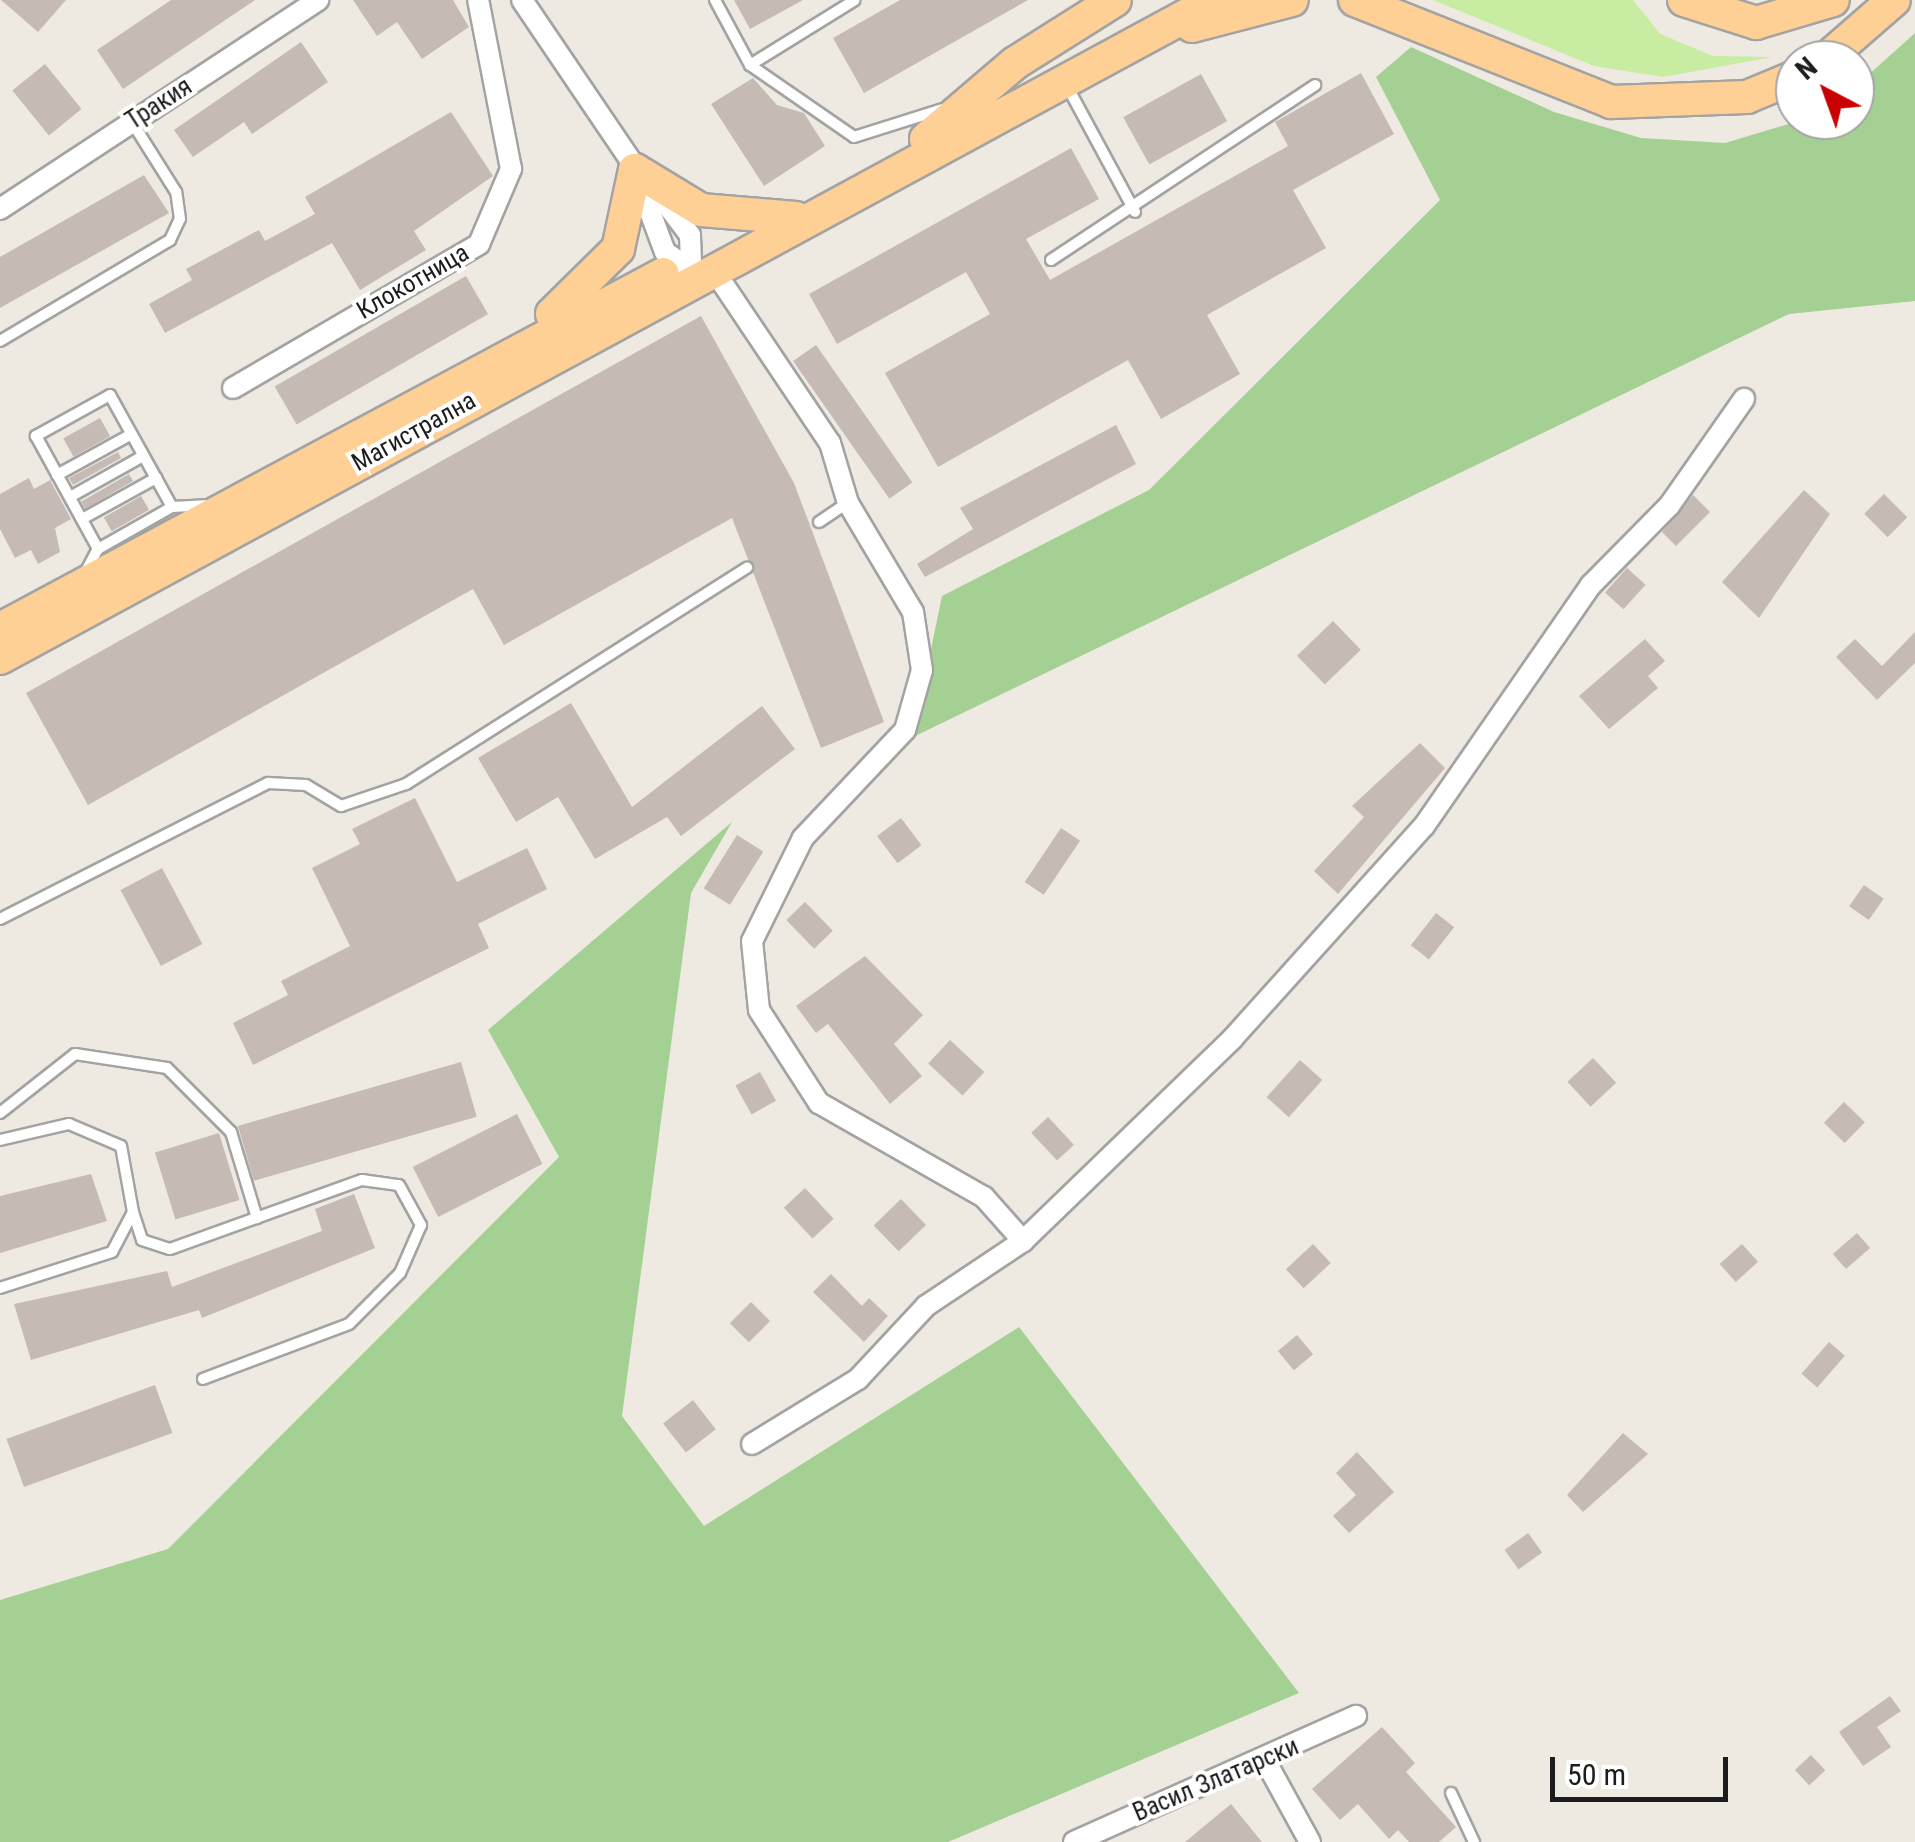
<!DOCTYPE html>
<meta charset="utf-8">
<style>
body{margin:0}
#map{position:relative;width:1915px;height:1842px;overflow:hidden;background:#eee9e1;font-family:"Roboto Condensed",sans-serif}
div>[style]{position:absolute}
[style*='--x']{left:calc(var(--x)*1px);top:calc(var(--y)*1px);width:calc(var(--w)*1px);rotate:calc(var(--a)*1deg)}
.grass>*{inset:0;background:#c7eca2}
.forest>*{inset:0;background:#a5d093}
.building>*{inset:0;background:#c6bbb4;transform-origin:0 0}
.roads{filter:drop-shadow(2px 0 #a3a3a3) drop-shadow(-2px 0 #a3a3a3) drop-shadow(0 2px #a3a3a3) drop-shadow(0 -2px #a3a3a3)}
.lane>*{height:10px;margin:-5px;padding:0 5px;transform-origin:5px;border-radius:5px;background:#fff}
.street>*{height:20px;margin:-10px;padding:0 10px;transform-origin:10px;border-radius:10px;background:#fff}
.primary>*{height:32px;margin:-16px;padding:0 16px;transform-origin:16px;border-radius:16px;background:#ffd095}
span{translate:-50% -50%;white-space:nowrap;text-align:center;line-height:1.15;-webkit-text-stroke:8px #fff;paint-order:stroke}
.street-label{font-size:25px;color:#1c1c1c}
.north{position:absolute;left:1775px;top:40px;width:100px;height:100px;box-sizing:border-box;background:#fff;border:2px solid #a4a4a4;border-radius:50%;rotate:319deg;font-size:28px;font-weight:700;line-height:40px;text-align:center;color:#1c1c1c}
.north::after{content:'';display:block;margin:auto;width:35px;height:45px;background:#c80002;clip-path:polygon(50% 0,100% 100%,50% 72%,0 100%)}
.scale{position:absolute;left:1550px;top:1757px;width:178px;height:45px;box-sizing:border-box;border:5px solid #1c1c1c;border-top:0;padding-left:12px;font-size:30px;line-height:35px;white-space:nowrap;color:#1c1c1c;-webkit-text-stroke:8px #fff;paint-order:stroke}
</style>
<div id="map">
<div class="grass">
<div style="clip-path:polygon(1433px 0,1633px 0,1660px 34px,1713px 56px,1773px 57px,1663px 77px,1594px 66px)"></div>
</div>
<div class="forest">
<div style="clip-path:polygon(1915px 33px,1915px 301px,1789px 314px,913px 737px,942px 596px,1149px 490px,1440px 200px,1376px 77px,1411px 47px,1554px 112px,1641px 138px,1725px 143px,1802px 120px,1855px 120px,1855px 87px)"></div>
<div style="clip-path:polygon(732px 822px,691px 893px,622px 1416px,704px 1526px,1019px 1327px,1299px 1693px,948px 1842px,0 1842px,0 1600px,168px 1549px,559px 1157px,488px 1030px)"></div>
</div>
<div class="building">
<div style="clip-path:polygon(1px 0,66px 0,38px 32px)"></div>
<div style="clip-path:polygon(171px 0,255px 0,123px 89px,97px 50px)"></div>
<div style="clip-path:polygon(353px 0,453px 0,469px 27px,422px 59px,397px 22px,377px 36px)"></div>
<div style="clip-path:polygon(734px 0,803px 0,750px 29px)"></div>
<div style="clip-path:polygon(900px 0,1028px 0,864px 93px,833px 38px)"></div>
<div style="clip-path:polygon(301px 42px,328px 82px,252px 134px,244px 122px,193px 157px,174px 130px)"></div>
<div style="left:45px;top:64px;width:58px;height:42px;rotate:51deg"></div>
<div style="clip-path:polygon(1361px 73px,1394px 134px,1293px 190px,1326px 248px,1207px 315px,1240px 374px,1161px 419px,1128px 360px,938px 467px,885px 373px,990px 314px,966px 272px,837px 344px,809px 294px,1071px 148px,1099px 199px,1026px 239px,1050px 280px,1288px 146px,1275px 122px)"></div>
<div style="left:1201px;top:74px;width:54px;height:89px;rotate:61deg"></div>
<div style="clip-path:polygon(753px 78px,777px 105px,804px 113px,825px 146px,764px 186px,711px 104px)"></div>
<div style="clip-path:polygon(451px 112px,493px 176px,414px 231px,426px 250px,360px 290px,332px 243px,165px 333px,149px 304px,192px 280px,186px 269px,259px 230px,265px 241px,315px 214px,305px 197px)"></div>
<div style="clip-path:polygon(144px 175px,169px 213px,0 308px,0 257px)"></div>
<div style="left:466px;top:276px;width:44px;height:221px;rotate:60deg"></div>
<div style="clip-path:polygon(701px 316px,794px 483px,884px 722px,821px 748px,732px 518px,504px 645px,473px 589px,88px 805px,26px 693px)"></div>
<div style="left:816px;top:345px;width:168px;height:28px;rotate:55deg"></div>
<div style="left:100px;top:418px;width:21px;height:42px;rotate:61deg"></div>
<div style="clip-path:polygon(1116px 425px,1136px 464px,925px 577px,917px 564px,973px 529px,960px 508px)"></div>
<div style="clip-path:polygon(118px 452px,121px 458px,73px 485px,69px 478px)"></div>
<div style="left:129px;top:474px;width:8px;height:55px;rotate:60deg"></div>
<div style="clip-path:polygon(29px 478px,34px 489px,50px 480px,71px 519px,55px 528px,60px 552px,38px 564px,31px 550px,15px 558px,0 529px,0 494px)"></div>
<div style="clip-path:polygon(1804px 490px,1830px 514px,1759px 618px,1722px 582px)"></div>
<div style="left:1884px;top:494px;width:33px;height:28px;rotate:45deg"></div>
<div style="clip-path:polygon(1693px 495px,1710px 512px,1676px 546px,1662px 532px)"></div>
<div style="left:141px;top:496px;width:16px;height:43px;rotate:60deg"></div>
<div style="left:1627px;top:568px;width:25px;height:33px;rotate:42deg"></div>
<div style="left:1333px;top:621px;width:40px;height:50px;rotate:46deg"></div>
<div style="clip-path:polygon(1915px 632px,1915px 663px,1877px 700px,1836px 657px,1855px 639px,1882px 666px)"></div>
<div style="clip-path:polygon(1645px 639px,1665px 661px,1648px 676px,1658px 688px,1609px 729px,1579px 696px)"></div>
<div style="clip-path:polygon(571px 703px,632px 807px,762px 706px,795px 749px,681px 836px,667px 817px,595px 859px,558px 797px,516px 822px,478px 758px)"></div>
<div style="clip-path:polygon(1420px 743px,1445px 768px,1338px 894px,1314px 871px,1364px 817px,1352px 806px)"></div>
<div style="clip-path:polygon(415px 798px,457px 882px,527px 848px,547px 889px,478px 924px,489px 948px,253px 1065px,233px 1023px,288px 995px,281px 981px,350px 946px,312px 868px,360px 844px,352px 829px)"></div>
<div style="left:901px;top:818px;width:34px;height:30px;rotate:53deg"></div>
<div style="left:1061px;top:828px;width:23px;height:65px;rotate:34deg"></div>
<div style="left:737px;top:835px;width:31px;height:63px;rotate:32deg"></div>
<div style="left:162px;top:868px;width:86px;height:47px;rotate:62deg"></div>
<div style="left:1864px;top:885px;width:24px;height:26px;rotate:35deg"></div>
<div style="left:805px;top:902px;width:40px;height:26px;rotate:46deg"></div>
<div style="left:1436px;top:913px;width:23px;height:41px;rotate:38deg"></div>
<div style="clip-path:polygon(865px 956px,923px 1015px,894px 1044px,922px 1076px,890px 1104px,828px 1024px,816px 1033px,796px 1006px)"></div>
<div style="left:950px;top:1040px;width:47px;height:32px;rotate:43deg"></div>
<div style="left:1593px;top:1058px;width:34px;height:35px;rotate:47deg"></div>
<div style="left:1300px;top:1060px;width:30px;height:50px;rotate:42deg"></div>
<div style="left:461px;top:1062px;width:57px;height:232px;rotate:74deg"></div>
<div style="left:760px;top:1072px;width:33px;height:28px;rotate:61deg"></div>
<div style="left:1844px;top:1102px;width:29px;height:29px;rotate:44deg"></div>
<div style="left:517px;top:1114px;width:56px;height:117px;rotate:63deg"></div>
<div style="left:1048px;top:1117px;width:38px;height:23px;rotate:47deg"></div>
<div style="left:219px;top:1133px;width:70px;height:67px;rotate:73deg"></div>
<div style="clip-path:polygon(91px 1174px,107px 1221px,0 1253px,0 1196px)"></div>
<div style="left:805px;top:1188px;width:42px;height:29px;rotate:47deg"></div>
<div style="clip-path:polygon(354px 1194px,375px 1248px,202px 1318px,199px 1310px,31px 1360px,14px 1304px,167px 1271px,172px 1287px,322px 1231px,315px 1209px)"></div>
<div style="left:901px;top:1199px;width:36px;height:38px;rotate:46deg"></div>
<div style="left:1857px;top:1233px;width:20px;height:32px;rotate:49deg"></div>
<div style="left:1313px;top:1244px;width:26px;height:37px;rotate:47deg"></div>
<div style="left:1742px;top:1244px;width:24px;height:30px;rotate:48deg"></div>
<div style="clip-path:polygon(831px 1274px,862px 1306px,869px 1298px,888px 1316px,864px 1342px,813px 1292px)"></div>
<div style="left:751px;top:1302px;width:27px;height:30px;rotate:45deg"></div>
<div style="left:1297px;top:1335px;width:25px;height:25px;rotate:50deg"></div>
<div style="left:1829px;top:1342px;width:21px;height:42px;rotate:41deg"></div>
<div style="left:155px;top:1385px;width:51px;height:158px;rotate:70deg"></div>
<div style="left:693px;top:1400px;width:37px;height:38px;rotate:52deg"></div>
<div style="clip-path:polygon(1623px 1433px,1648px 1454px,1583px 1512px,1567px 1495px)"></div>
<div style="clip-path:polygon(1357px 1452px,1394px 1492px,1349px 1533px,1333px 1516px,1356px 1495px,1336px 1473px)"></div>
<div style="left:1528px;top:1533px;width:24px;height:29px;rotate:54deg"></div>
<div style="clip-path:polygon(1890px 1696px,1901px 1711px,1877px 1727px,1891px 1747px,1863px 1766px,1839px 1732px)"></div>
<div style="clip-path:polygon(1382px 1727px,1415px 1763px,1406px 1772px,1456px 1827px,1439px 1842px,1409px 1842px,1398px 1830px,1389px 1839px,1358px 1804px,1340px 1820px,1312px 1789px)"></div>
<div style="left:1811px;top:1755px;width:21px;height:22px;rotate:47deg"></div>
<div style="clip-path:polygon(1231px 1804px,1262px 1842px,1185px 1842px)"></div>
</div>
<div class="roads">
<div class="lane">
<div style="--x:715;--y:0;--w:74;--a:61.7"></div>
<div style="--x:750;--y:65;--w:126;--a:34.7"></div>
<div style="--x:854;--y:137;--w:93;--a:-17.5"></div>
<div style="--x:750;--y:65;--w:123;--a:-31.8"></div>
<div style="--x:1067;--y:86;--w:143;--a:61.6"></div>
<div style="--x:1051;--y:260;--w:317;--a:-33.5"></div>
<div style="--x:0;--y:341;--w:198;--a:-30.7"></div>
<div style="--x:170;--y:240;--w:23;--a:-65"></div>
<div style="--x:180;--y:219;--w:27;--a:-98"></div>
<div style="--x:176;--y:192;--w:83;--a:-122.2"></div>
<div style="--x:57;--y:475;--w:85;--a:-28.7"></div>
<div style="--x:70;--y:497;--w:84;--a:-29.3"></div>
<div style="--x:172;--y:507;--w:33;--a:-3"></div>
<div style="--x:82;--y:519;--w:85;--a:-29"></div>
<div style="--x:819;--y:522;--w:34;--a:-34"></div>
<div style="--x:85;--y:573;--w:27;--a:-62"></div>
<div style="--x:98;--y:549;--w:85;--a:-29.6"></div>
<div style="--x:172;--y:507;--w:128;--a:-119"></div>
<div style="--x:110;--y:395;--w:85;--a:151"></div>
<div style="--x:36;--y:436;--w:129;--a:61.2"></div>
<div style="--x:0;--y:919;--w:301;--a:-26.9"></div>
<div style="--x:268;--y:783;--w:38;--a:3"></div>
<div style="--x:306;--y:785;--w:41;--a:31"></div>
<div style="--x:341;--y:806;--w:69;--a:-18.7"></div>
<div style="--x:406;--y:784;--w:404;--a:-32.4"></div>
<div style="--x:0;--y:1113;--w:95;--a:-38.2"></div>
<div style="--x:75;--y:1054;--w:93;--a:8.7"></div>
<div style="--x:167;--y:1068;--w:91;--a:45"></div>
<div style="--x:231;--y:1132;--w:90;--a:73.2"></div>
<div style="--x:0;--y:1140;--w:71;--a:-13.1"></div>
<div style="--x:69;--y:1124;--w:56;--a:22.9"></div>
<div style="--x:121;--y:1146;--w:67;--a:79.7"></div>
<div style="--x:133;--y:1212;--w:45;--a:117.7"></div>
<div style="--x:112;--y:1252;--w:118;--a:162.2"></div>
<div style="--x:133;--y:1212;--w:29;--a:72"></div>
<div style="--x:142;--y:1240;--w:29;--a:18"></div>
<div style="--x:170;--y:1249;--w:204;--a:-19.8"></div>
<div style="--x:362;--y:1180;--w:37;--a:8"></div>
<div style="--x:399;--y:1185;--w:46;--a:61.2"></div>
<div style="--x:421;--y:1225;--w:52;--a:113.6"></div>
<div style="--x:400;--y:1273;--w:72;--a:135"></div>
<div style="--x:349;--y:1324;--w:156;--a:159.4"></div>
<div style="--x:1451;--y:1793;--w:54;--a:64.9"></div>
</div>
<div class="street">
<div style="--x:522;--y:0;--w:212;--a:55.9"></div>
<div style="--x:637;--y:177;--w:80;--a:69.5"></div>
<div style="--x:665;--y:252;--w:38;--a:35"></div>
<div style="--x:661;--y:197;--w:48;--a:52.7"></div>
<div style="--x:690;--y:235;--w:27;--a:88"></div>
<div style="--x:691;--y:262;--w:31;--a:122"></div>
<div style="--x:0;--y:209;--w:381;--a:-33.3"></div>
<div style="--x:713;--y:269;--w:210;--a:56.1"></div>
<div style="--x:830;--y:443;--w:63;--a:73.3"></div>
<div style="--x:848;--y:503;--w:127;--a:59.2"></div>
<div style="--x:913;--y:612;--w:59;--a:81.2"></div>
<div style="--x:922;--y:670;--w:62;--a:105.8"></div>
<div style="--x:905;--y:730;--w:149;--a:133.4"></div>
<div style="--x:803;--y:838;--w:115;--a:116.3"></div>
<div style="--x:752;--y:941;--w:69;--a:84.2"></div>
<div style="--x:759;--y:1010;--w:111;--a:57.2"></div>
<div style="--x:819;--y:1103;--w:190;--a:29.7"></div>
<div style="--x:984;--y:1197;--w:59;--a:48.4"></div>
<div style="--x:233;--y:388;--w:285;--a:-30.3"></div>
<div style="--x:479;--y:244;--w:82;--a:-66.9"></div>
<div style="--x:511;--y:169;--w:172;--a:-101"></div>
<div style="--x:752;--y:1444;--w:124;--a:-31.5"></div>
<div style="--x:858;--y:1379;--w:100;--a:-47"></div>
<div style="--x:926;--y:1306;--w:117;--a:-33.8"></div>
<div style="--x:1023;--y:1241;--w:292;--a:-44"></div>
<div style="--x:1233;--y:1038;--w:285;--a:-48"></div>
<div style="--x:1424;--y:826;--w:293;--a:-55.3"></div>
<div style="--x:1591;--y:585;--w:111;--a:-45.4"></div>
<div style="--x:1669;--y:506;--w:131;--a:-55"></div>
<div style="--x:1266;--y:1762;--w:91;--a:61.2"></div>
<div style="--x:1074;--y:1842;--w:309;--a:-24.1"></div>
</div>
<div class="primary">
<div style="--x:1355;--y:0;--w:276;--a:21.7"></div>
<div style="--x:1611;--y:102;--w:136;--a:-2.1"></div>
<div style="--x:1747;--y:97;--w:52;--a:-22.6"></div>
<div style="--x:1684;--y:0;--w:76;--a:17.7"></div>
<div style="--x:1756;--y:23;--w:80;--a:-16.6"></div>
<div style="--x:1192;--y:26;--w:103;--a:-14.6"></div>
<div style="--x:1825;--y:60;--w:91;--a:-41"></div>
<div style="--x:926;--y:139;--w:117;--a:-40.5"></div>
<div style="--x:1015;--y:63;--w:118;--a:-32.2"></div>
<div style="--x:552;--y:314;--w:93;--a:-44.6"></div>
<div style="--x:618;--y:249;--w:81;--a:-77.9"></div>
<div style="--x:635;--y:170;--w:77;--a:31.2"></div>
<div style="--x:701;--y:210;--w:95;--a:4.8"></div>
<div style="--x:0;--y:629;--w:752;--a:-28.17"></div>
<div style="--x:0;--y:658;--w:1382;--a:-28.44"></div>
</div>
</div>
<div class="street-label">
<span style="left:159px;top:104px;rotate:-33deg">Тракия</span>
<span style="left:413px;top:282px;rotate:-30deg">Клокотница</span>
<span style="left:414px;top:432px;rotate:-29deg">Магистрална</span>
<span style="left:1216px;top:1780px;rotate:-23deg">Васил Златарски</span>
</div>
<div class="north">N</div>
<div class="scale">50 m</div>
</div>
